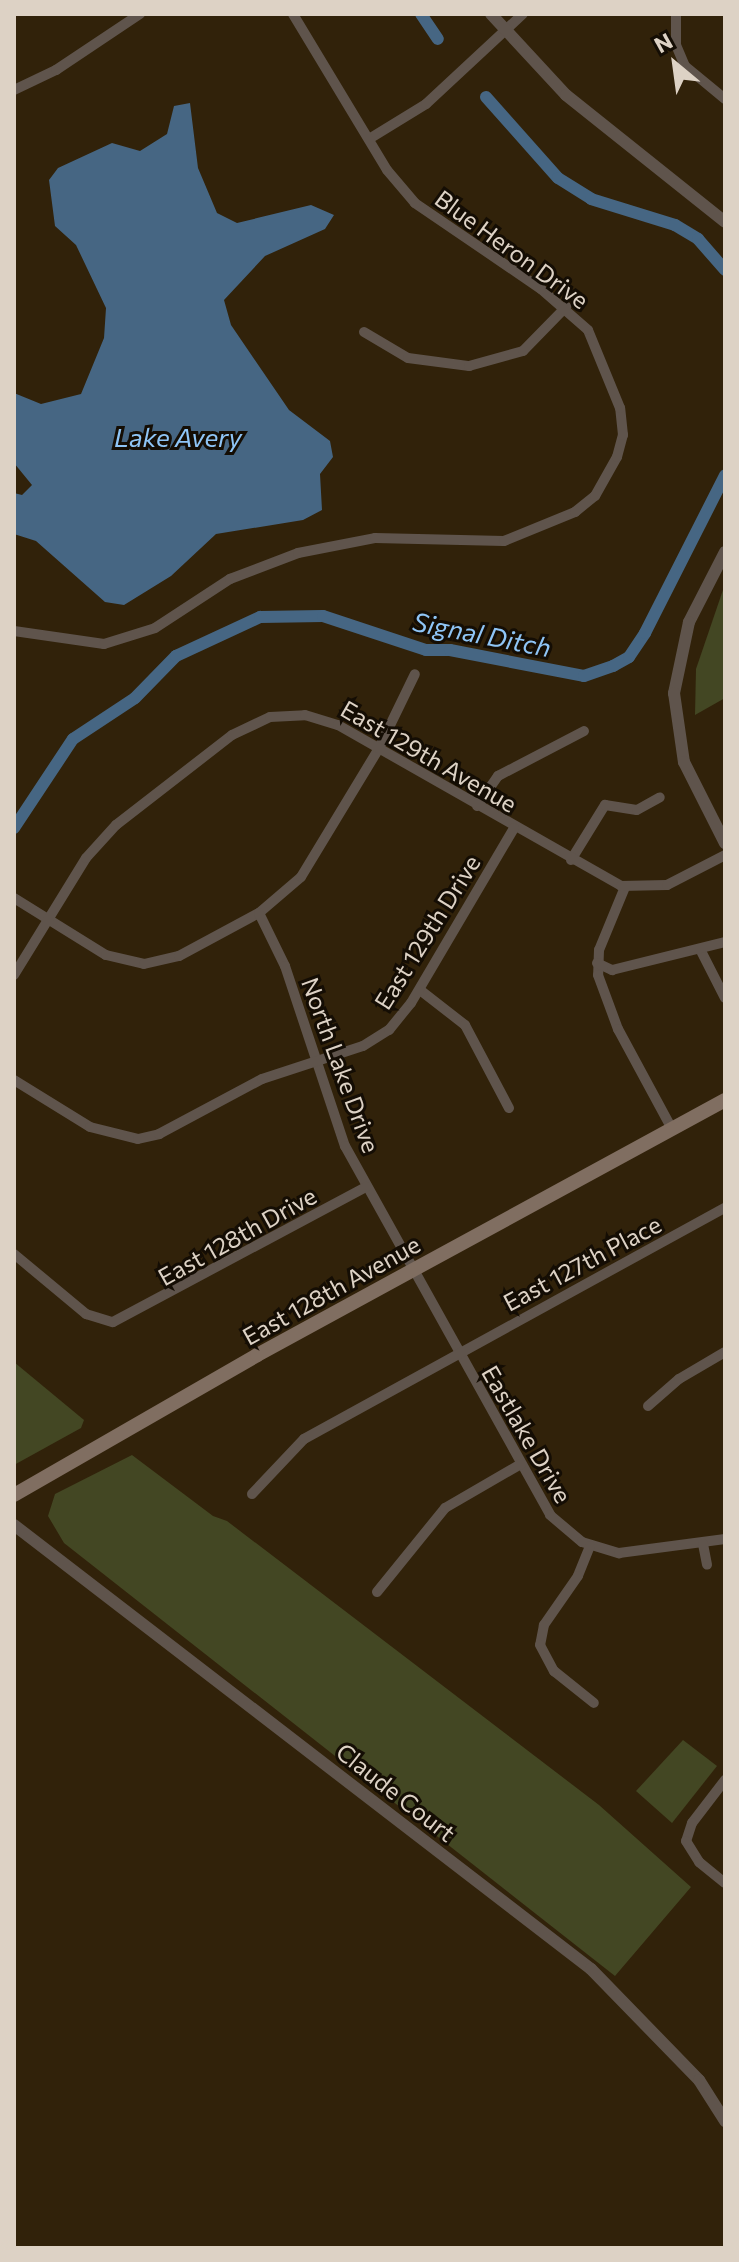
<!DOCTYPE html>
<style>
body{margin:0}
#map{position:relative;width:739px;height:2262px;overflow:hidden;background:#31220a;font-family:Commissioner,sans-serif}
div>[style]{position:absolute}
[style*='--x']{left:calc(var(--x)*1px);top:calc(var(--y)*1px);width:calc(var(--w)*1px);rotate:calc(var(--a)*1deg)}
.green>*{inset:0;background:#434723}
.water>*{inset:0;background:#466683}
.canal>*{height:12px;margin:-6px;padding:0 6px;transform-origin:6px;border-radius:6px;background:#466683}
.minor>*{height:10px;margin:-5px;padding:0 5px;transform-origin:5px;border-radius:5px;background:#5f544c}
.tertiary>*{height:12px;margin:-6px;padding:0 6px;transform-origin:6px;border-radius:6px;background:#5f544c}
.secondary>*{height:14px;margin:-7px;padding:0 7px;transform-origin:7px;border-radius:7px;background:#806e61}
span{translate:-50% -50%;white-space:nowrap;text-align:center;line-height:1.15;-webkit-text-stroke:6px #140d04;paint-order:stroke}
.street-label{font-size:24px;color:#ddd2c5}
.water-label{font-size:26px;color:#8fc5f6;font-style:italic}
.frame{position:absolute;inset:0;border:16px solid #ddd2c5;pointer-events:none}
.north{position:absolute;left:635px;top:24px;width:80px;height:80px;-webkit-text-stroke:6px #140d04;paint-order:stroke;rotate:331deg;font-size:22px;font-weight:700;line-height:32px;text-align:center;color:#ddd2c5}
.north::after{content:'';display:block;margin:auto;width:28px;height:36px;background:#ddd2c5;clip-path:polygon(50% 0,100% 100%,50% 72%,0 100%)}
</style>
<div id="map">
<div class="green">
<div style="clip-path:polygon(725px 584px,725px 698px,695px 715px,696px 669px)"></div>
<div style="clip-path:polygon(14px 1362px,84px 1420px,81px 1428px,14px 1465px)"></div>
<div style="clip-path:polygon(132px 1455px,213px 1516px,227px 1521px,599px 1805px,691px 1887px,615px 1976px,64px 1543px,48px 1516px,55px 1494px)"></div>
<div style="clip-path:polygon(683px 1740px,717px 1766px,672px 1823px,636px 1791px)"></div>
</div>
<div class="water">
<div style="clip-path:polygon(190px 103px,198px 168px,217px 213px,237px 223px,311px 205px,334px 215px,325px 229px,265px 256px,224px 300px,231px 325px,289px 410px,330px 441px,333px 457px,320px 474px,322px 510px,303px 520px,216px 534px,171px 576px,124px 605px,105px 602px,36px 541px,14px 534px,14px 493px,22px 495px,32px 485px,14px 463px,14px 393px,41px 404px,81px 394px,104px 338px,106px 308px,76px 245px,55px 226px,49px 180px,58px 168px,112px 143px,140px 151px,167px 134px,174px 106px)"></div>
</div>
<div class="canal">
<div style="--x:421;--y:14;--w:30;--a:56"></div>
<div style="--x:486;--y:97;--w:108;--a:48.4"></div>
<div style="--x:558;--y:178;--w:39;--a:32"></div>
<div style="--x:591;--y:199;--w:88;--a:17.2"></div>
<div style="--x:675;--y:225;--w:27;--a:31"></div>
<div style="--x:698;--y:239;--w:41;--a:48.9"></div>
<div style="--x:14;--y:828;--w:107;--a:-56.5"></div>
<div style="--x:73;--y:739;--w:74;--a:-33.5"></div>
<div style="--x:135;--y:698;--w:59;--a:-45.7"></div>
<div style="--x:176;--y:656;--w:93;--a:-24.9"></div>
<div style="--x:260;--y:617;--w:63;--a:-0.9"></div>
<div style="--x:323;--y:616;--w:108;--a:18.3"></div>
<div style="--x:426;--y:650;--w:24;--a:0"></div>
<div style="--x:450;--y:650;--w:136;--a:11"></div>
<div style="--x:584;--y:676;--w:31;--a:-19"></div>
<div style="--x:613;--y:666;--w:18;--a:-29"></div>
<div style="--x:629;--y:657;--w:29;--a:-56"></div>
<div style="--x:645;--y:633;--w:177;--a:-63.1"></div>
</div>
<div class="minor">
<div style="--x:676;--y:14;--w:31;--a:90"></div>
<div style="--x:676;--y:45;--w:23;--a:67"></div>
<div style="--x:685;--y:66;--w:52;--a:39.5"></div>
<div style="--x:14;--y:90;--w:47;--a:-25.5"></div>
<div style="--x:56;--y:70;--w:101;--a:-33.7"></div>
<div style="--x:369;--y:139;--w:67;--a:-31.6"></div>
<div style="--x:426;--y:104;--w:132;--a:-42.9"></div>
<div style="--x:364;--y:332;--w:51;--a:30.6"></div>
<div style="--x:408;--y:358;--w:62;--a:7.5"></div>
<div style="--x:469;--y:366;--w:56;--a:-15.5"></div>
<div style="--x:523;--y:351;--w:62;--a:-45.7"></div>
<div style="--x:14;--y:631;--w:91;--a:8.2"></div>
<div style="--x:104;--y:644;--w:53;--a:-17.4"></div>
<div style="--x:155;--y:628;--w:90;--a:-33.2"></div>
<div style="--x:230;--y:579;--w:73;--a:-20.9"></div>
<div style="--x:298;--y:553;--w:78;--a:-11"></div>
<div style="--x:375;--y:538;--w:129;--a:1.3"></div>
<div style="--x:504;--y:541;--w:77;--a:-22.2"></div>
<div style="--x:575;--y:512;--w:26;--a:-39"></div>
<div style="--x:595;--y:496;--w:45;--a:-60.6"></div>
<div style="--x:617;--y:457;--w:23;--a:-75"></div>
<div style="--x:623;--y:435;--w:27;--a:-96"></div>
<div style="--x:620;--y:408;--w:84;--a:-112.3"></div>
<div style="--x:588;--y:330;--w:62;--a:-138.9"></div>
<div style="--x:541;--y:289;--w:153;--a:-145.7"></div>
<div style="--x:415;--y:203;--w:43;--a:-130.3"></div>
<div style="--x:387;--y:170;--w:182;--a:-121.1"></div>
<div style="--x:477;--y:806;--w:37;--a:-55"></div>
<div style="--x:498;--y:776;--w:97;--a:-27.6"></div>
<div style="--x:571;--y:860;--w:65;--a:-58.3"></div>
<div style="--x:605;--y:805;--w:32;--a:9"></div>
<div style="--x:637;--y:810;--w:26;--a:-29"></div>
<div style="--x:625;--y:887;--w:68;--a:112.4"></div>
<div style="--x:599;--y:950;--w:25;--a:92"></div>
<div style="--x:598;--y:975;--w:58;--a:69.7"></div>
<div style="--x:618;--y:1029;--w:114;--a:61.6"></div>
<div style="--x:14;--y:898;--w:108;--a:31.8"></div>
<div style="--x:106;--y:955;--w:39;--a:13"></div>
<div style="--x:144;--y:964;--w:36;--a:-13"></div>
<div style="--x:179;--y:956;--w:91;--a:-28.3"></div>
<div style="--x:259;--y:913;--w:55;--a:-40.6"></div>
<div style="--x:301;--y:877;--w:151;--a:-58.8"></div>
<div style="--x:379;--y:748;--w:82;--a:-64.1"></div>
<div style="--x:259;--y:913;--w:59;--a:63.9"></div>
<div style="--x:285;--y:966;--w:190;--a:71.6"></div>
<div style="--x:345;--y:1146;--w:422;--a:60.9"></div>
<div style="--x:550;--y:1515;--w:42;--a:40.2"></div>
<div style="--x:582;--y:1542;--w:39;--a:17"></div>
<div style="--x:619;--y:1553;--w:107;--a:-7.5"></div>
<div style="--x:700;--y:949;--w:55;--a:63"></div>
<div style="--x:597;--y:963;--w:17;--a:25"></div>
<div style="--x:612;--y:970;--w:116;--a:-13.9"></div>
<div style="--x:14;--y:975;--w:137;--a:-58.4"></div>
<div style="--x:86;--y:858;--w:45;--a:-47.7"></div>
<div style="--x:116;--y:825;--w:147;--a:-37.8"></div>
<div style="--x:232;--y:735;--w:42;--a:-25.3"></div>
<div style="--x:270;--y:717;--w:35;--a:-3"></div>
<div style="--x:305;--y:715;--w:34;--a:17"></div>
<div style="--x:338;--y:725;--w:326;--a:29.6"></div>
<div style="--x:621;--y:886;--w:46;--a:-1.2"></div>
<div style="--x:667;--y:885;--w:65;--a:-27.3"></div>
<div style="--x:420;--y:990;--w:57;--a:37.9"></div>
<div style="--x:465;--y:1025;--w:94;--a:62.1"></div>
<div style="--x:14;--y:1080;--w:89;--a:31.7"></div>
<div style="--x:90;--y:1127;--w:49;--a:14"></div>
<div style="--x:138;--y:1139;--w:22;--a:-13"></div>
<div style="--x:159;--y:1134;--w:117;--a:-28.1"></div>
<div style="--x:262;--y:1079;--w:106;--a:-18.1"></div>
<div style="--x:363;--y:1046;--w:31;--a:-32"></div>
<div style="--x:389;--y:1030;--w:35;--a:-51"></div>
<div style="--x:411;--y:1003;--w:203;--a:-59.5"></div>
<div style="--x:14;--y:1254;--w:94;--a:39.8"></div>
<div style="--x:86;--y:1314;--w:28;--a:17"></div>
<div style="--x:113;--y:1322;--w:287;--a:-28.1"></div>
<div style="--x:648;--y:1406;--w:41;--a:-41.1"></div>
<div style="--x:679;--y:1379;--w:53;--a:-30.4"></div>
<div style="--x:252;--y:1494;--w:76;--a:-46.6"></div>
<div style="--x:304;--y:1439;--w:480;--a:-28.8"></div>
<div style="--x:703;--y:1544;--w:21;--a:79"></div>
<div style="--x:590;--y:1546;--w:32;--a:112"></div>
<div style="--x:578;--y:1576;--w:60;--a:124.8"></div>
<div style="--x:544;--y:1625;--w:20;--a:101"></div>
<div style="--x:540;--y:1645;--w:30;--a:62"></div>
<div style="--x:554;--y:1671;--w:51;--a:38.7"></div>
<div style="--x:377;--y:1592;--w:108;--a:-51"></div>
<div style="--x:445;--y:1508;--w:88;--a:-30.1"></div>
<div style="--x:725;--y:1780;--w:54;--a:127.5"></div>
<div style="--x:692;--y:1823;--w:19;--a:108"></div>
<div style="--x:686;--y:1841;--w:25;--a:58"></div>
<div style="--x:699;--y:1862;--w:33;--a:39"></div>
</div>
<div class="tertiary">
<div style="--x:491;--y:14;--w:110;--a:47.2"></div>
<div style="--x:566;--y:95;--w:203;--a:38.6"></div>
<div style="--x:725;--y:552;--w:79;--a:117.2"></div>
<div style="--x:689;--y:622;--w:73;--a:101.9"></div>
<div style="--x:674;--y:693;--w:70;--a:81.8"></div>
<div style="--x:684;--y:762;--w:91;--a:63.2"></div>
<div style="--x:14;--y:1525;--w:728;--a:37.58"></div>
<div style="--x:591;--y:1969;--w:155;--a:45.8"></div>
<div style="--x:699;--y:2080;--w:49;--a:57.6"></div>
</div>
<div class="secondary">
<div style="--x:14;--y:1495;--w:280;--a:-29.9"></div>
<div style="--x:257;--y:1355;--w:533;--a:-28.58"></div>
</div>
<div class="street-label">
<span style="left:512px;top:249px;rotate:36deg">Blue Heron Drive</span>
<span style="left:429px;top:756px;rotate:30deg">East 129th Avenue</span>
<span style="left:427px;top:932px;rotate:-58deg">East 129th Drive</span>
<span style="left:341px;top:1065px;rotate:70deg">North Lake Drive</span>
<span style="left:237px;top:1236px;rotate:-29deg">East 128th Drive</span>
<span style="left:582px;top:1263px;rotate:-28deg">East 127th Place</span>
<span style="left:331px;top:1290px;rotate:-29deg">East 128th Avenue</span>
<span style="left:527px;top:1434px;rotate:60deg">Eastlake Drive</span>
<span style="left:396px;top:1792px;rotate:38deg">Claude Court</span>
</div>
<div class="water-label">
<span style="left:178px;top:437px">Lake Avery</span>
<span style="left:482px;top:634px;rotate:11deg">Signal Ditch</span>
</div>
<div class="frame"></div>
<div class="north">N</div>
</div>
